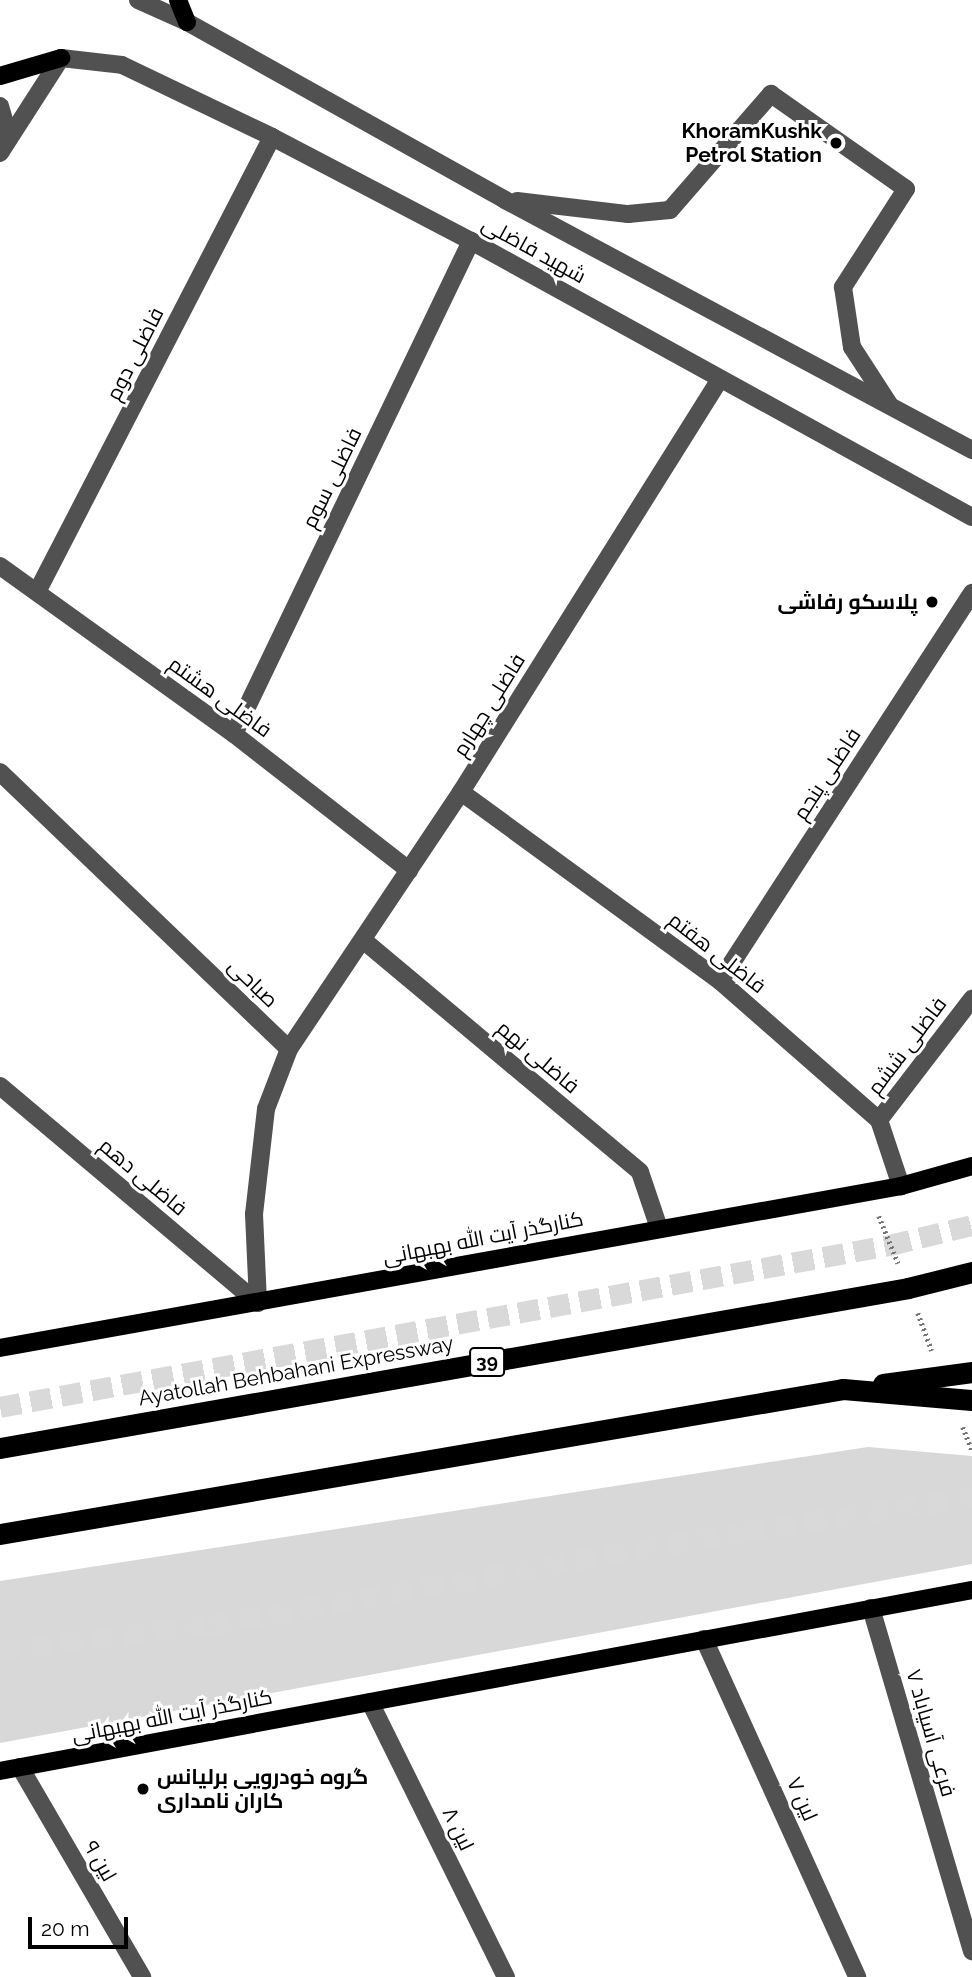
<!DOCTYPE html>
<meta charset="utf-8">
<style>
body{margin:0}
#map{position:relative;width:972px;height:1977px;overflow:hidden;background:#fff;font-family:Raleway,Cairo,sans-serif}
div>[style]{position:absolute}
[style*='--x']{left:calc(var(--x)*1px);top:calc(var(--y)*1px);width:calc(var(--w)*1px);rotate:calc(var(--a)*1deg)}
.green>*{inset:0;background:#d8d8d8}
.highway-tunnel>*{height:21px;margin-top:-10.5px;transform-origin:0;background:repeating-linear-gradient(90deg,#d9d9d9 0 21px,transparent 0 31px)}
.path>*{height:4.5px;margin-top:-2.25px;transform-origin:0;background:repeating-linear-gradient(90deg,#737373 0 2px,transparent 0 5.5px)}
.minor>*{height:18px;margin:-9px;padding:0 9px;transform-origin:9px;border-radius:9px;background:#515151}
.major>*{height:18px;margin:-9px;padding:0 9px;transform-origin:9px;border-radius:9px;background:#000}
.highway>*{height:21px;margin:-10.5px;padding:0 10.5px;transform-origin:10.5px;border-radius:10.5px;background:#000}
.dots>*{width:19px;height:19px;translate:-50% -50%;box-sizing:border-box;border:4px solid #fff;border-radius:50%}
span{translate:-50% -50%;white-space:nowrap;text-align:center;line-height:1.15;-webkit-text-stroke:6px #fff;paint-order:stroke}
.shield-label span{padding:2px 5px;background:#fff;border:2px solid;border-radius:5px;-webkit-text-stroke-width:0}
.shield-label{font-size:19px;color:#000;font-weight:700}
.poi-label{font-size:21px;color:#000;font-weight:700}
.right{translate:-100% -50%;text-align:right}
.left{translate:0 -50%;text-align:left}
.street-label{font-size:21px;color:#000}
.scale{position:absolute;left:28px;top:1917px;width:100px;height:32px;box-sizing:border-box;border:4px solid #000;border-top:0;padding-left:9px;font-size:21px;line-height:24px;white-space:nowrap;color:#000;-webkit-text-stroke:5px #fff;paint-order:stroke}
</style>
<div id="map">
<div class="green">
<div style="clip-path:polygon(868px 1447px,972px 1456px,972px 1564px,0 1743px,0 1581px)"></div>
</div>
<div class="highway-tunnel">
<div style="--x:0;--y:1407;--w:905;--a:-10.32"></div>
<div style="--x:890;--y:1245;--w:84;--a:-13.7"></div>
<div style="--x:0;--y:1650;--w:210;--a:-6.8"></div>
<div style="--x:209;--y:1625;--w:543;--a:-9.97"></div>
<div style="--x:744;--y:1531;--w:230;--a:-8.2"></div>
</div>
<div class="path">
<div style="--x:879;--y:1216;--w:51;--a:68"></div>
<div style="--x:918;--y:1313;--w:40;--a:69.8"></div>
<div style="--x:963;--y:1427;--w:26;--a:69"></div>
</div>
<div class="minor">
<div style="--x:138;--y:0;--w:54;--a:24.2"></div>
<div style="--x:187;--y:22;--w:364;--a:29.2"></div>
<div style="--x:505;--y:200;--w:530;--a:28.16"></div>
<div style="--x:0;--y:106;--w:18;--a:74"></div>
<div style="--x:5;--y:123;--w:21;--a:95"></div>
<div style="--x:0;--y:153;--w:113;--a:-57.3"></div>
<div style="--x:61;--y:58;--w:61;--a:6.5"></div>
<div style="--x:122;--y:65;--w:166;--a:25.6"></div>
<div style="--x:272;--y:137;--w:225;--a:27.6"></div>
<div style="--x:471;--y:241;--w:572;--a:28.85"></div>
<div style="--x:517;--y:201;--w:112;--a:6.7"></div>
<div style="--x:628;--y:214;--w:42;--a:-5.4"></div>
<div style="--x:670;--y:210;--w:154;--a:-49"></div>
<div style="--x:771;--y:94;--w:165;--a:35.1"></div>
<div style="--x:906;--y:189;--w:117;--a:122.7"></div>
<div style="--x:843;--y:287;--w:61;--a:81.5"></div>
<div style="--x:852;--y:347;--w:68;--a:57"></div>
<div style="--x:0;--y:566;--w:288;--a:35.7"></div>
<div style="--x:234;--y:734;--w:222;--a:37.9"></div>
<div style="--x:37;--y:592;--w:512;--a:-62.68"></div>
<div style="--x:234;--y:734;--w:547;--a:-64.32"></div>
<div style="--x:0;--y:772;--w:400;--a:43.8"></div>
<div style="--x:289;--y:1049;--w:64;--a:111"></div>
<div style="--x:266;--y:1109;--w:106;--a:96.5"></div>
<div style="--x:254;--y:1214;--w:89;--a:87.4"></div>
<div style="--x:461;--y:792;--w:321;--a:36.1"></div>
<div style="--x:720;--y:981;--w:211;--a:41.2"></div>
<div style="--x:879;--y:1120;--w:70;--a:71.6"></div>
<div style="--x:363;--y:940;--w:361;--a:39.9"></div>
<div style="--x:640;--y:1172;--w:59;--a:71.3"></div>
<div style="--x:720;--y:981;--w:463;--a:-57"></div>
<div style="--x:289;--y:1049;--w:309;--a:-56.2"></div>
<div style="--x:461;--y:792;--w:486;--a:-57.9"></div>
<div style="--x:0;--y:1086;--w:337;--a:40.1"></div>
<div style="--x:879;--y:1120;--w:153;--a:-52.5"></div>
<div style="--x:871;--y:1608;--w:358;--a:73.6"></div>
<div style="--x:704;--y:1639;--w:371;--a:65.6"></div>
<div style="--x:370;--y:1702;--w:307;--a:63.7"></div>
<div style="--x:20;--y:1767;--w:243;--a:59.8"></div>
</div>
<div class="major">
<div style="--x:178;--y:0;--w:24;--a:68"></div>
<div style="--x:0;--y:76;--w:64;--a:-16.4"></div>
<div style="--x:0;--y:1348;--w:915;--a:-10.19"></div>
<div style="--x:901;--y:1186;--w:74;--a:-15.7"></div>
<div style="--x:0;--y:1771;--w:989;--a:-10.55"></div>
</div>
<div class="highway">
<div style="--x:883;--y:1384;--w:90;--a:-7.7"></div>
<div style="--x:0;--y:1448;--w:922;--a:-9.99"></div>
<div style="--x:908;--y:1288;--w:66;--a:-14"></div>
<div style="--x:0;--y:1534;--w:855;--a:-9.76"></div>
<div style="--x:843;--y:1389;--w:129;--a:4.9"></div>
</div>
<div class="dots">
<div style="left:836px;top:143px;background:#000"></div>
<div style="left:932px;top:602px;background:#000"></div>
<div style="left:143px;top:1789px;background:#000"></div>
</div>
<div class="shield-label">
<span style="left:487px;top:1362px">39</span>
</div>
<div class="poi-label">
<span class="right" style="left:822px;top:143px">KhoramKushk<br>Petrol Station</span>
<span class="right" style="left:918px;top:602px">پلاسکو رفاشی</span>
<span class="left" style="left:157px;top:1789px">گروه خودرویی برلیانس<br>کاران نامداری</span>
</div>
<div class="street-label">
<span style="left:534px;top:250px;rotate:29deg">شهید فاضلی</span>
<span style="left:135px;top:354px;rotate:-63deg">فاضلی دوم</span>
<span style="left:332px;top:478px;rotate:-64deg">فاضلی سوم</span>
<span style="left:220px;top:697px;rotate:36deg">فاضلی هشتم</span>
<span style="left:489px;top:705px;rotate:-58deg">فاضلی چهارم</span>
<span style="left:827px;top:774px;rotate:-57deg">فاضلی پنجم</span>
<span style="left:717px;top:953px;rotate:38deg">فاضلی هفتم</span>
<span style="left:253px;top:983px;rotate:44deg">صباحی</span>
<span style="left:907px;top:1046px;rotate:-53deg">فاضلی ششم</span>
<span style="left:538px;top:1057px;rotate:40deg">فاضلی نهم</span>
<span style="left:143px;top:1177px;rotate:40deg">فاضلی دهم</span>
<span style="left:483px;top:1238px;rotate:-11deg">کنارگذر آیت الله بهبهانی</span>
<span style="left:296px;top:1371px;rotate:-10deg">Ayatollah Behbahani Expressway</span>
<span style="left:172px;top:1716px;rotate:-11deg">کنارگذر آیت الله بهبهانی</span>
<span style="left:931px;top:1733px;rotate:74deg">۷ فرعی آسیاباد</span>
<span style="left:802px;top:1799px;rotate:66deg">لین ۷</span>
<span style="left:458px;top:1829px;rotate:64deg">لین ۸</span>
<span style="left:100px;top:1861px;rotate:60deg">لین ۹</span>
</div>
<div class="scale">20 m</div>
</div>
